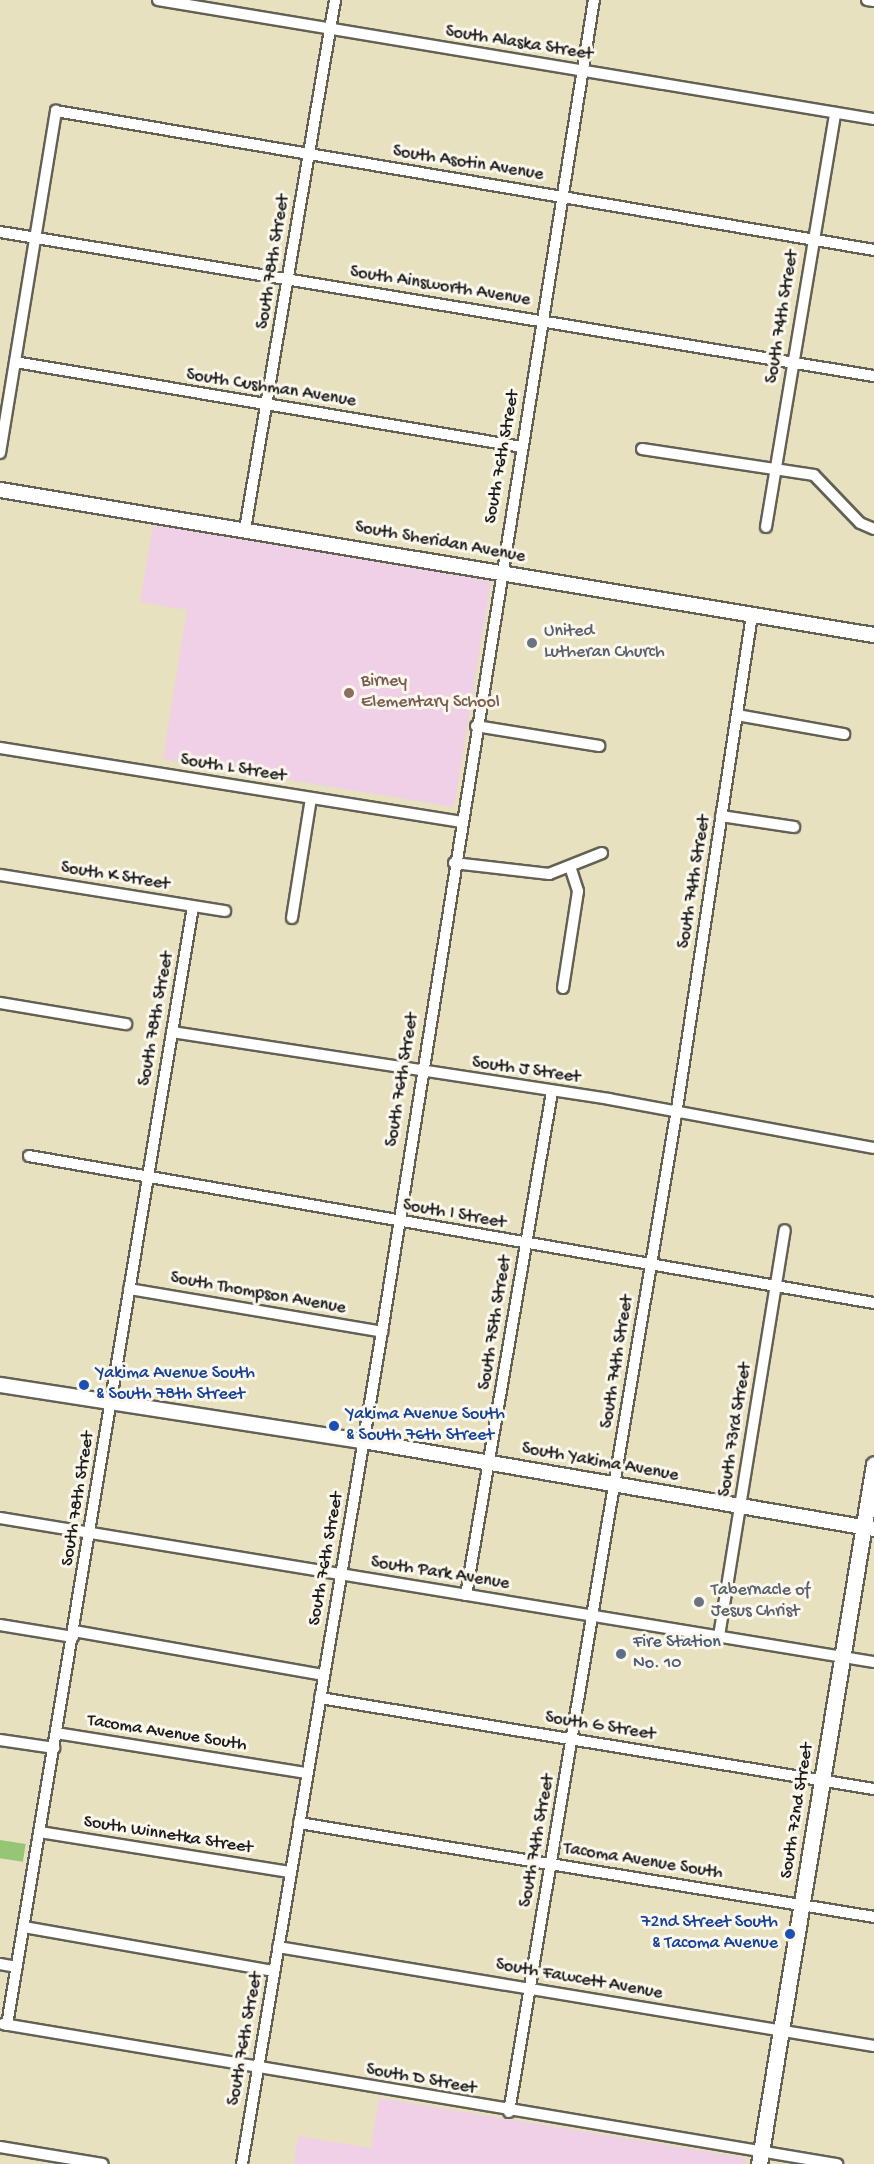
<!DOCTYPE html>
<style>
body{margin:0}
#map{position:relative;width:874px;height:2164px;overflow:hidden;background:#e8e1bf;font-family:"Gochi Hand",sans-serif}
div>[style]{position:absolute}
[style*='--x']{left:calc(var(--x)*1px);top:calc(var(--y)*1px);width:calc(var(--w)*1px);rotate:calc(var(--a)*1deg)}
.built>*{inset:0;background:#efd0e6}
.green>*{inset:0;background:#94c676;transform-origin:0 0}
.roads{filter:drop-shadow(2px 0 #636155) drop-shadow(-2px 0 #636155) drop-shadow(0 2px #636155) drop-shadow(0 -2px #636155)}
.street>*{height:10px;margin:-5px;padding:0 5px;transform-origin:5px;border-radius:5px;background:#fff}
.secondary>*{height:14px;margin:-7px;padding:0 7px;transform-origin:7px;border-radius:7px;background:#fff}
.primary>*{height:15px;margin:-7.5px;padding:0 7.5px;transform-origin:7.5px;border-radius:7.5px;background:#fff}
.dots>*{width:16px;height:16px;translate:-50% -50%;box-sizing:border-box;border:3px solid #fbf7ec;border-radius:50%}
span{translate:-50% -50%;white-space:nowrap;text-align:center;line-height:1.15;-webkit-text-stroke:6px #fbf7ec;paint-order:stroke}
.street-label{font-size:18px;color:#1c1c1c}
.worship-label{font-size:18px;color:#5b616d}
.left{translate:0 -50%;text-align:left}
.education-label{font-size:18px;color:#785e54}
.transit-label{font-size:18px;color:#164399}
.right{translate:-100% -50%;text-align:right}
.service-label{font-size:18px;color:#4e5e75}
</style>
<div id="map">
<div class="built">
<div style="clip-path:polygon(153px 525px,491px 581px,454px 807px,163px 759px,187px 610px,140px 602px)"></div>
<div style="clip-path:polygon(379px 2098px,746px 2158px,745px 2164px,294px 2164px,298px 2136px,371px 2148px)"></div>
</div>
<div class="green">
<div style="left:0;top:1840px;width:26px;height:18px;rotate:9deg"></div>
</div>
<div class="roads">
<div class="street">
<div style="--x:158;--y:0;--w:726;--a:9.44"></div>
<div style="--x:867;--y:0;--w:7;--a:8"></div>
<div style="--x:0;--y:232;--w:886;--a:9.36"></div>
<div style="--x:15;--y:362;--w:514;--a:9.52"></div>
<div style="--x:642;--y:449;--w:174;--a:8.6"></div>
<div style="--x:814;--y:475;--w:66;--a:46.2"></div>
<div style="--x:860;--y:523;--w:15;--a:23"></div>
<div style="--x:0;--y:453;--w:347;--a:-80.7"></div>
<div style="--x:56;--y:111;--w:830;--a:9.64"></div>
<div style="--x:766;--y:527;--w:420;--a:-80.5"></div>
<div style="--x:245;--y:529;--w:537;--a:-80.34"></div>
<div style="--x:737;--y:715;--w:109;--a:10.1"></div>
<div style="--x:476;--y:726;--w:125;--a:9.2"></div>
<div style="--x:0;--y:748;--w:466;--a:9.1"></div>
<div style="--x:721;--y:816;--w:74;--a:8.6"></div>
<div style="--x:454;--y:863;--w:96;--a:6.6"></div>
<div style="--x:549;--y:874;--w:57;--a:-21.6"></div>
<div style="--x:0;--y:875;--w:228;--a:9.1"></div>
<div style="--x:292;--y:918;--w:121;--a:-81"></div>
<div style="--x:563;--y:988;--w:98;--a:-81.2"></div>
<div style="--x:578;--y:891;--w:23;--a:-108"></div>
<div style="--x:0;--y:1003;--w:128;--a:9.5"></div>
<div style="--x:172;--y:1032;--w:442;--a:8.7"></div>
<div style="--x:609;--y:1099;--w:269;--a:10.5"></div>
<div style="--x:29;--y:1156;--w:858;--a:9.87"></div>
<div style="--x:129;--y:1289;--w:257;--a:9.6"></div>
<div style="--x:0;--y:1518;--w:886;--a:9.36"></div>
<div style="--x:466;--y:1595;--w:510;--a:-80.3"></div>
<div style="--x:0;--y:1625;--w:74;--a:9.3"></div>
<div style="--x:74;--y:1631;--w:254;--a:10"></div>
<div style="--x:719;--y:1636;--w:411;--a:-80.8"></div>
<div style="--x:320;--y:1698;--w:561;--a:9.33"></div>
<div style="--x:56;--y:1733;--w:254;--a:9.1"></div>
<div style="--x:0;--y:1740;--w:55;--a:8.4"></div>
<div style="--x:299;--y:1823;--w:583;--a:9.28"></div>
<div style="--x:40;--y:1832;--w:254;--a:9.1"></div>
<div style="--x:24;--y:1927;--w:254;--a:10"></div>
<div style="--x:278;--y:1947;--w:604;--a:9.43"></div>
<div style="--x:0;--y:1964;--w:17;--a:10"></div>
<div style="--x:3;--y:2024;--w:846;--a:9.53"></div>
<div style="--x:7;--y:2025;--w:1134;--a:-80.56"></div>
<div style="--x:509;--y:2112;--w:1011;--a:-80.49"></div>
<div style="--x:676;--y:1115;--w:506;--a:-81.36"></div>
<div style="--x:0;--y:2147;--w:104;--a:9.4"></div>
<div style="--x:242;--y:2164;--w:844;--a:-80.45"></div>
<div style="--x:382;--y:1332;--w:1349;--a:-80.96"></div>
</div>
<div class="secondary">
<div style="--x:0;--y:490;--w:886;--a:9.42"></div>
<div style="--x:0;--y:1385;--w:367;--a:8.8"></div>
<div style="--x:363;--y:1441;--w:519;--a:9.77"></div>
</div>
<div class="primary">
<div style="--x:759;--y:2164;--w:709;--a:-80.67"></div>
</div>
</div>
<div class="dots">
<div style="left:532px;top:643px;background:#6b7280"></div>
<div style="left:349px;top:693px;background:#8d6e63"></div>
<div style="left:84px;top:1385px;background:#1a4fb4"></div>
<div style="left:334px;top:1426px;background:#1a4fb4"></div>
<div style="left:699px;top:1602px;background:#6b7280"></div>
<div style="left:621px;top:1654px;background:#5c6f8a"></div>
<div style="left:790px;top:1934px;background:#1a4fb4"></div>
</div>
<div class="street-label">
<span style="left:519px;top:44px;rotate:9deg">South Alaska Street</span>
<span style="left:468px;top:164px;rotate:9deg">South Asotin Avenue</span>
<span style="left:274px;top:262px;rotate:-81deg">South 78th Street</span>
<span style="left:440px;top:287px;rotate:9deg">South Ainsworth Avenue</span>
<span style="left:783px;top:317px;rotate:-81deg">South 74th Street</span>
<span style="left:271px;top:389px;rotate:9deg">South Cushman Avenue</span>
<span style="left:503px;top:457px;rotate:-80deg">South 76th Street</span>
<span style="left:440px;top:543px;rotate:10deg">South Sheridan Avenue</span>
<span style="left:233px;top:769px;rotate:9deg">South L Street</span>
<span style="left:115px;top:877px;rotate:9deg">South K Street</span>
<span style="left:695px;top:882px;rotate:-81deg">South 74th Street</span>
<span style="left:157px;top:1019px;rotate:-80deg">South 78th Street</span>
<span style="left:526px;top:1071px;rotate:8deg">South J Street</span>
<span style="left:403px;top:1080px;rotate:-81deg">South 76th Street</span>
<span style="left:454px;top:1215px;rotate:10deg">South I Street</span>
<span style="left:258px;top:1294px;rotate:10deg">South Thompson Avenue</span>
<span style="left:496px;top:1323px;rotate:-81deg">South 75th Street</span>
<span style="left:618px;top:1362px;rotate:-81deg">South 74th Street</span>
<span style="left:736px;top:1430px;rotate:-81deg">South 73rd Street</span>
<span style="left:600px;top:1463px;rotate:10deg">South Yakima Avenue</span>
<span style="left:79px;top:1499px;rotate:-81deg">South 78th Street</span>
<span style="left:327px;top:1559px;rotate:-80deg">South 76th Street</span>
<span style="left:440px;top:1574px;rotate:9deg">South Park Avenue</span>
<span style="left:600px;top:1727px;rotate:9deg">South G Street</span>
<span style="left:167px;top:1734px;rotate:9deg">Tacoma Avenue South</span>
<span style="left:798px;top:1811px;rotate:-81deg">South 72nd Street</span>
<span style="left:168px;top:1836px;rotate:9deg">South Winnetka Street</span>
<span style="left:538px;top:1841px;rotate:-80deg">South 74th Street</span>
<span style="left:643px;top:1862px;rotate:9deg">Tacoma Avenue South</span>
<span style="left:579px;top:1980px;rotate:10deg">South Fawcett Avenue</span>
<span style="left:246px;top:2039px;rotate:-80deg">South 76th Street</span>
<span style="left:421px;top:2080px;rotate:10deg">South D Street</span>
</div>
<div class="worship-label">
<span class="left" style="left:544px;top:643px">United<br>Lutheran Church</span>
<span class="left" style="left:711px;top:1602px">Tabernacle of<br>Jesus Christ</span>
</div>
<div class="education-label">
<span class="left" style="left:361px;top:693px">Birney<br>Elementary School</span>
</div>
<div class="transit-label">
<span class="left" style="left:96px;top:1385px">Yakima Avenue South<br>&amp; South 78th Street</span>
<span class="left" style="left:346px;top:1426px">Yakima Avenue South<br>&amp; South 76th Street</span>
<span class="right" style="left:778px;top:1934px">72nd Street South<br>&amp; Tacoma Avenue</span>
</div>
<div class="service-label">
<span class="left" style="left:633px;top:1654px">Fire Station<br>No. 10</span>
</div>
</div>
